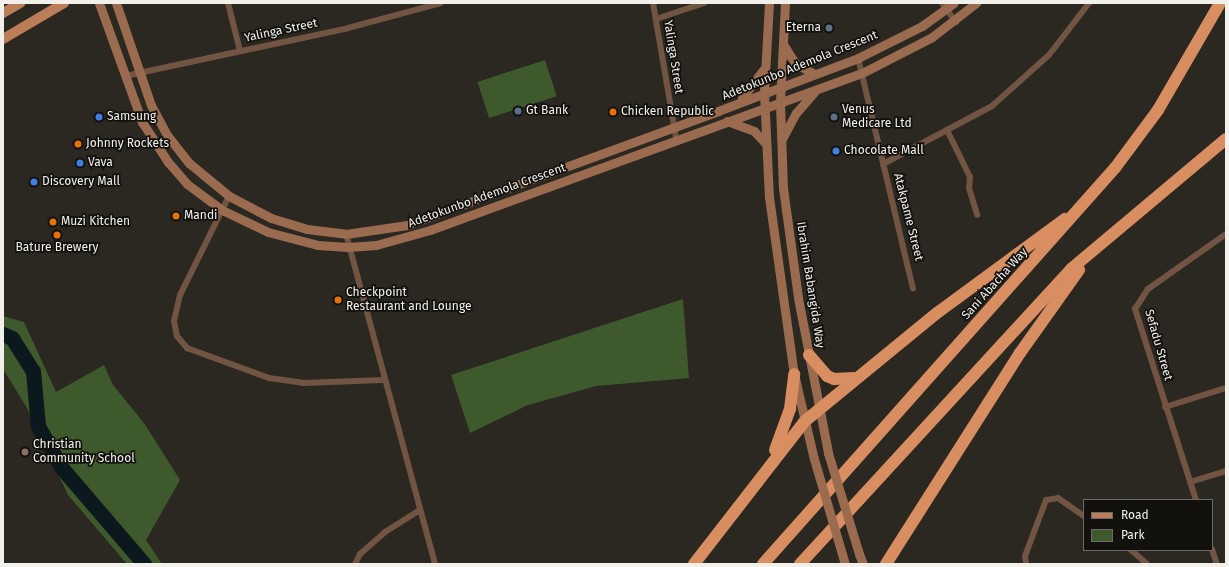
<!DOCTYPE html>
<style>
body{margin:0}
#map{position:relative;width:1229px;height:567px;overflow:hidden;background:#2b2821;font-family:"Fira Sans",sans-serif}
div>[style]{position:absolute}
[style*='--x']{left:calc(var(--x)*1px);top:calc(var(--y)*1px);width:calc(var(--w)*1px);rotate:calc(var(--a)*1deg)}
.green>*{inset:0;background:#3e592c;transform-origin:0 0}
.river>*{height:15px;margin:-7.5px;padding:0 7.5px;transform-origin:7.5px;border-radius:7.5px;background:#0b191e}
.street>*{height:6px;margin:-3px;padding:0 3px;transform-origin:3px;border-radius:3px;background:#725442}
.secondary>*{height:9px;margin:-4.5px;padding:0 4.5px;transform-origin:4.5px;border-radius:4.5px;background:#9b6b4f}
.primary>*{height:10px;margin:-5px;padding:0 5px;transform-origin:5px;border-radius:5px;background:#bb7e58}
.highway>*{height:12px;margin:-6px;padding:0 6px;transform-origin:6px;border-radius:6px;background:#d88e60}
.secondary-bridge>*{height:9px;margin:-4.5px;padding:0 4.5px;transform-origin:4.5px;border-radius:4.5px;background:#9b6b4f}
.dots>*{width:11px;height:11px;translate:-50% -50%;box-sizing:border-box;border:2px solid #12110e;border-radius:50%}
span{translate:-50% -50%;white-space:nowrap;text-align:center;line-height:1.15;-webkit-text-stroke:3.5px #12110e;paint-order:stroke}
.poi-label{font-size:12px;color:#f2f0eb}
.right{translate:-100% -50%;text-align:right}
.left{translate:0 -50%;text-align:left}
.street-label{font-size:12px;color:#f2f0eb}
.frame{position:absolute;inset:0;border:4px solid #f2f0eb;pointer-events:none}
.legend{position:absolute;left:1083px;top:499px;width:130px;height:52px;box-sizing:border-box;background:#12110e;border:1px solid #6c6a66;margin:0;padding:5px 7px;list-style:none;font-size:12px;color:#f2f0eb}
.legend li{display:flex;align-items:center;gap:8px;height:20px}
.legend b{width:20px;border:1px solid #6c6a66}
</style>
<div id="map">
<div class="green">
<div style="left:545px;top:60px;width:38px;height:71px;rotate:72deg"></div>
<div style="clip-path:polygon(683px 299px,689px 378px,596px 386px,528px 405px,470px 433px,451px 375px)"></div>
<div style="clip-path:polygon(3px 316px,24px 322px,56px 392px,104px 365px,113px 385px,144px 423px,180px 480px,146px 540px,162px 564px,127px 564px,68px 495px,27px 408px,3px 369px)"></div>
</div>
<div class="river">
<div style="--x:3;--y:334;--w:10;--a:24"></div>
<div style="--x:12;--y:338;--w:39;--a:58"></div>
<div style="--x:33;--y:371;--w:55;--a:84.8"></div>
<div style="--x:38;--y:426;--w:47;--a:60.7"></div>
<div style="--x:61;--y:467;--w:128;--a:49.4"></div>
</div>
<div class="street">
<div style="--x:228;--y:3;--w:49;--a:76"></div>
<div style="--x:653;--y:3;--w:137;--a:80.3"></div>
<div style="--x:942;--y:3;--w:24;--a:54"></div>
<div style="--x:656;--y:19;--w:51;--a:-18.4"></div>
<div style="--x:858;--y:58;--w:237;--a:76.6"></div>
<div style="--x:125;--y:76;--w:228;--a:-12.1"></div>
<div style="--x:348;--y:28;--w:96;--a:-15"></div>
<div style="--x:947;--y:130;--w:52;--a:63.9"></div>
<div style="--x:970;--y:177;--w:11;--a:95"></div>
<div style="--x:969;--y:188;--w:28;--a:73"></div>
<div style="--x:883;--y:164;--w:123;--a:-28"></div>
<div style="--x:992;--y:106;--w:76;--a:-41.8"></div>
<div style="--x:1049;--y:55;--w:66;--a:-52.4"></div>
<div style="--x:229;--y:196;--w:110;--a:116.3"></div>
<div style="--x:180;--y:295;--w:27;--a:103"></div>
<div style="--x:174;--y:321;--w:15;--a:79"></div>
<div style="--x:177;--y:336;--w:16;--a:50"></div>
<div style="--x:187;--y:348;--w:87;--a:20.1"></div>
<div style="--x:269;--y:378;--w:34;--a:8"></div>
<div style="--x:303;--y:383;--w:80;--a:-2.1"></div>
<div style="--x:346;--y:234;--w:342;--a:74.9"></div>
<div style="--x:1165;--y:407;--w:64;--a:-17.3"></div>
<div style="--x:1190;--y:482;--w:38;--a:-17"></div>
<div style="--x:1196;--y:500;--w:201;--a:-107.7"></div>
<div style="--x:1135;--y:309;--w:24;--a:-57"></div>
<div style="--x:1148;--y:289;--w:95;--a:-35.2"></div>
<div style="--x:1212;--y:549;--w:16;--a:72"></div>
<div style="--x:1131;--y:550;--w:21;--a:41"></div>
<div style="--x:355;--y:564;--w:11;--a:-63"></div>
<div style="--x:360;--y:554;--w:33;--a:-41"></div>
<div style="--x:385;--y:532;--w:41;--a:-32.2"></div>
<div style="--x:1026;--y:564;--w:8;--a:-97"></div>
<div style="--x:1025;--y:556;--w:60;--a:-69.4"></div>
<div style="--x:1046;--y:500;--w:12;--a:-9"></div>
<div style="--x:1058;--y:498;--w:32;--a:35"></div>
</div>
<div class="secondary">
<div style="--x:99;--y:3;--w:127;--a:70.1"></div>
<div style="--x:142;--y:122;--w:48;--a:57"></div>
<div style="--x:168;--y:162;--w:29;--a:49"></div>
<div style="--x:187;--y:184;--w:44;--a:36.6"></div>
<div style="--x:222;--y:210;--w:51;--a:25.6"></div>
<div style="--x:268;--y:232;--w:52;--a:14.6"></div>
<div style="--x:318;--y:245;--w:30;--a:4"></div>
<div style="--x:348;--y:247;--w:28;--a:-4"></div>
<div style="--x:376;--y:245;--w:56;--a:-15.5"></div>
<div style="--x:430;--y:230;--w:460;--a:-20"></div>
<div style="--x:862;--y:73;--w:79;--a:-27.2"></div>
<div style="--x:932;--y:37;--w:56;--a:-37.7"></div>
<div style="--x:116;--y:3;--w:108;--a:71.1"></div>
<div style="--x:151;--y:105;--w:34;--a:62"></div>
<div style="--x:167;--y:135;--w:36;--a:52"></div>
<div style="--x:189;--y:163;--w:52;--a:39.5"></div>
<div style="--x:229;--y:196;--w:47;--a:27.6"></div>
<div style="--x:271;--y:218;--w:38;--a:17"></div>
<div style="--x:307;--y:229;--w:39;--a:7"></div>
<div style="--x:346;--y:234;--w:62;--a:-8.4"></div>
<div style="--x:407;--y:225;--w:331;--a:-20.1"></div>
<div style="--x:718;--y:111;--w:150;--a:-20.7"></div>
<div style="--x:858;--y:58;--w:72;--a:-26.6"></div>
<div style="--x:922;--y:26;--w:39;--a:-36"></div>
<div style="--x:769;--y:3;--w:89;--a:93.2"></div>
<div style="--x:764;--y:92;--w:105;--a:87.3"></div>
<div style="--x:769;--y:197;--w:179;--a:82"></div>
<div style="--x:794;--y:374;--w:87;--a:76.8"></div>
<div style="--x:785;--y:3;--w:100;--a:92.9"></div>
<div style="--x:780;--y:103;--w:85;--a:88"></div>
<div style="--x:783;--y:188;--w:111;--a:82.2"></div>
<div style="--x:798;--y:298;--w:158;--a:79"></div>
<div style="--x:783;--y:44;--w:22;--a:58"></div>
<div style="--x:795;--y:63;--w:22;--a:30"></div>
<div style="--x:742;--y:98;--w:35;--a:-53"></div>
<div style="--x:727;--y:121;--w:29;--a:20"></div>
<div style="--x:754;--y:131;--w:18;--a:47"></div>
<div style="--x:782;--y:139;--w:30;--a:-62"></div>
<div style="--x:796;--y:113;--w:28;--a:-49"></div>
<div style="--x:859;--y:554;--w:11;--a:68"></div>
</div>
<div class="primary">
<div style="--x:3;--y:13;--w:20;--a:-30"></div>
<div style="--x:3;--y:39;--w:71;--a:-30.5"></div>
</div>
<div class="highway">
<div style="--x:809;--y:355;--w:28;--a:49"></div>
<div style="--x:827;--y:376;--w:8;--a:23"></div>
<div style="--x:834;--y:379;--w:19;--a:-3"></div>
<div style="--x:775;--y:450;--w:44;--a:-69.9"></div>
<div style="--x:790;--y:409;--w:35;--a:-83"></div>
<div style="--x:694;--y:564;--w:181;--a:-52.2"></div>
<div style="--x:805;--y:421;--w:171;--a:-39.3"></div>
<div style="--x:937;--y:313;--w:159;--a:-36.3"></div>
<div style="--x:763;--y:564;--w:530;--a:-48.37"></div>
<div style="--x:1115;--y:168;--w:72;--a:-53.4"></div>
<div style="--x:1158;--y:110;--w:124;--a:-59.9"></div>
<div style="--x:800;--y:564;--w:401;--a:-47.4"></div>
<div style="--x:1071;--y:269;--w:202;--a:-40"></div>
<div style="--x:886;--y:564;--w:250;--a:-57.6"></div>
<div style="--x:1020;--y:353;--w:102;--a:-54.6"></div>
</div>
<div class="secondary-bridge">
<div style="--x:828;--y:453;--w:106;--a:72.9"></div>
<div style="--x:814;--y:459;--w:109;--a:73.6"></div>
</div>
<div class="dots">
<div style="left:829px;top:28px;background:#5c6f8a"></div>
<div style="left:518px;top:111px;background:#5c6f8a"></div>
<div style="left:613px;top:112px;background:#e8710a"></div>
<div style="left:99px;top:117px;background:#3f7fe0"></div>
<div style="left:834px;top:117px;background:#5c6f8a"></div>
<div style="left:78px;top:144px;background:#e8710a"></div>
<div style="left:836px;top:151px;background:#3f7fe0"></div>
<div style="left:80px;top:163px;background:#3f7fe0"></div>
<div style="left:34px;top:182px;background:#3f7fe0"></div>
<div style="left:176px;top:216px;background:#e8710a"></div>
<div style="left:53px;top:222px;background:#e8710a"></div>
<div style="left:57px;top:235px;background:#e8710a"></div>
<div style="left:338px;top:300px;background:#e8710a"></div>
<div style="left:25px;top:452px;background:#8d6e63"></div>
</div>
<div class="poi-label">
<span class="right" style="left:821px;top:28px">Eterna</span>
<span class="left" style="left:842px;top:117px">Venus<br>Medicare Ltd</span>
<span class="left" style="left:526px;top:111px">Gt Bank</span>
<span class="left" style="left:621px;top:112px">Chicken Republic</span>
<span class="left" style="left:107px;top:117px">Samsung</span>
<span class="left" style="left:86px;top:144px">Johnny Rockets</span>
<span class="left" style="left:844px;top:151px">Chocolate Mall</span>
<span class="left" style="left:88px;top:163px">Vava</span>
<span class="left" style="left:42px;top:182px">Discovery Mall</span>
<span class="left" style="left:184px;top:216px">Mandi</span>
<span class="left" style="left:61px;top:222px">Muzi Kitchen</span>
<span style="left:57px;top:248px">Bature Brewery</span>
<span class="left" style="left:346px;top:300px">Checkpoint<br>Restaurant and Lounge</span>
<span class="left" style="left:33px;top:452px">Christian<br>Community School</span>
</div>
<div class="street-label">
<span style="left:281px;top:31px;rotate:-12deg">Yalinga Street</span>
<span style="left:673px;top:57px;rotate:81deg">Yalinga Street</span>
<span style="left:800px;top:66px;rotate:-22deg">Adetokunbo Ademola Crescent</span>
<span style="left:487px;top:196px;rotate:-20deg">Adetokunbo Ademola Crescent</span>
<span style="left:908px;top:217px;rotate:76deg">Atakpame Street</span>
<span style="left:995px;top:284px;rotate:-48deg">Sani Abacha Way</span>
<span style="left:810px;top:285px;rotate:81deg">Ibrahim Babangida Way</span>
<span style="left:1158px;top:345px;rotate:74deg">Sefadu Street</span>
</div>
<div class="frame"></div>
<ul class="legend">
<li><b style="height:5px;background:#bb7e58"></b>Road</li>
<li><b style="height:11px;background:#3e592c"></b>Park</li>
</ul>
</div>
